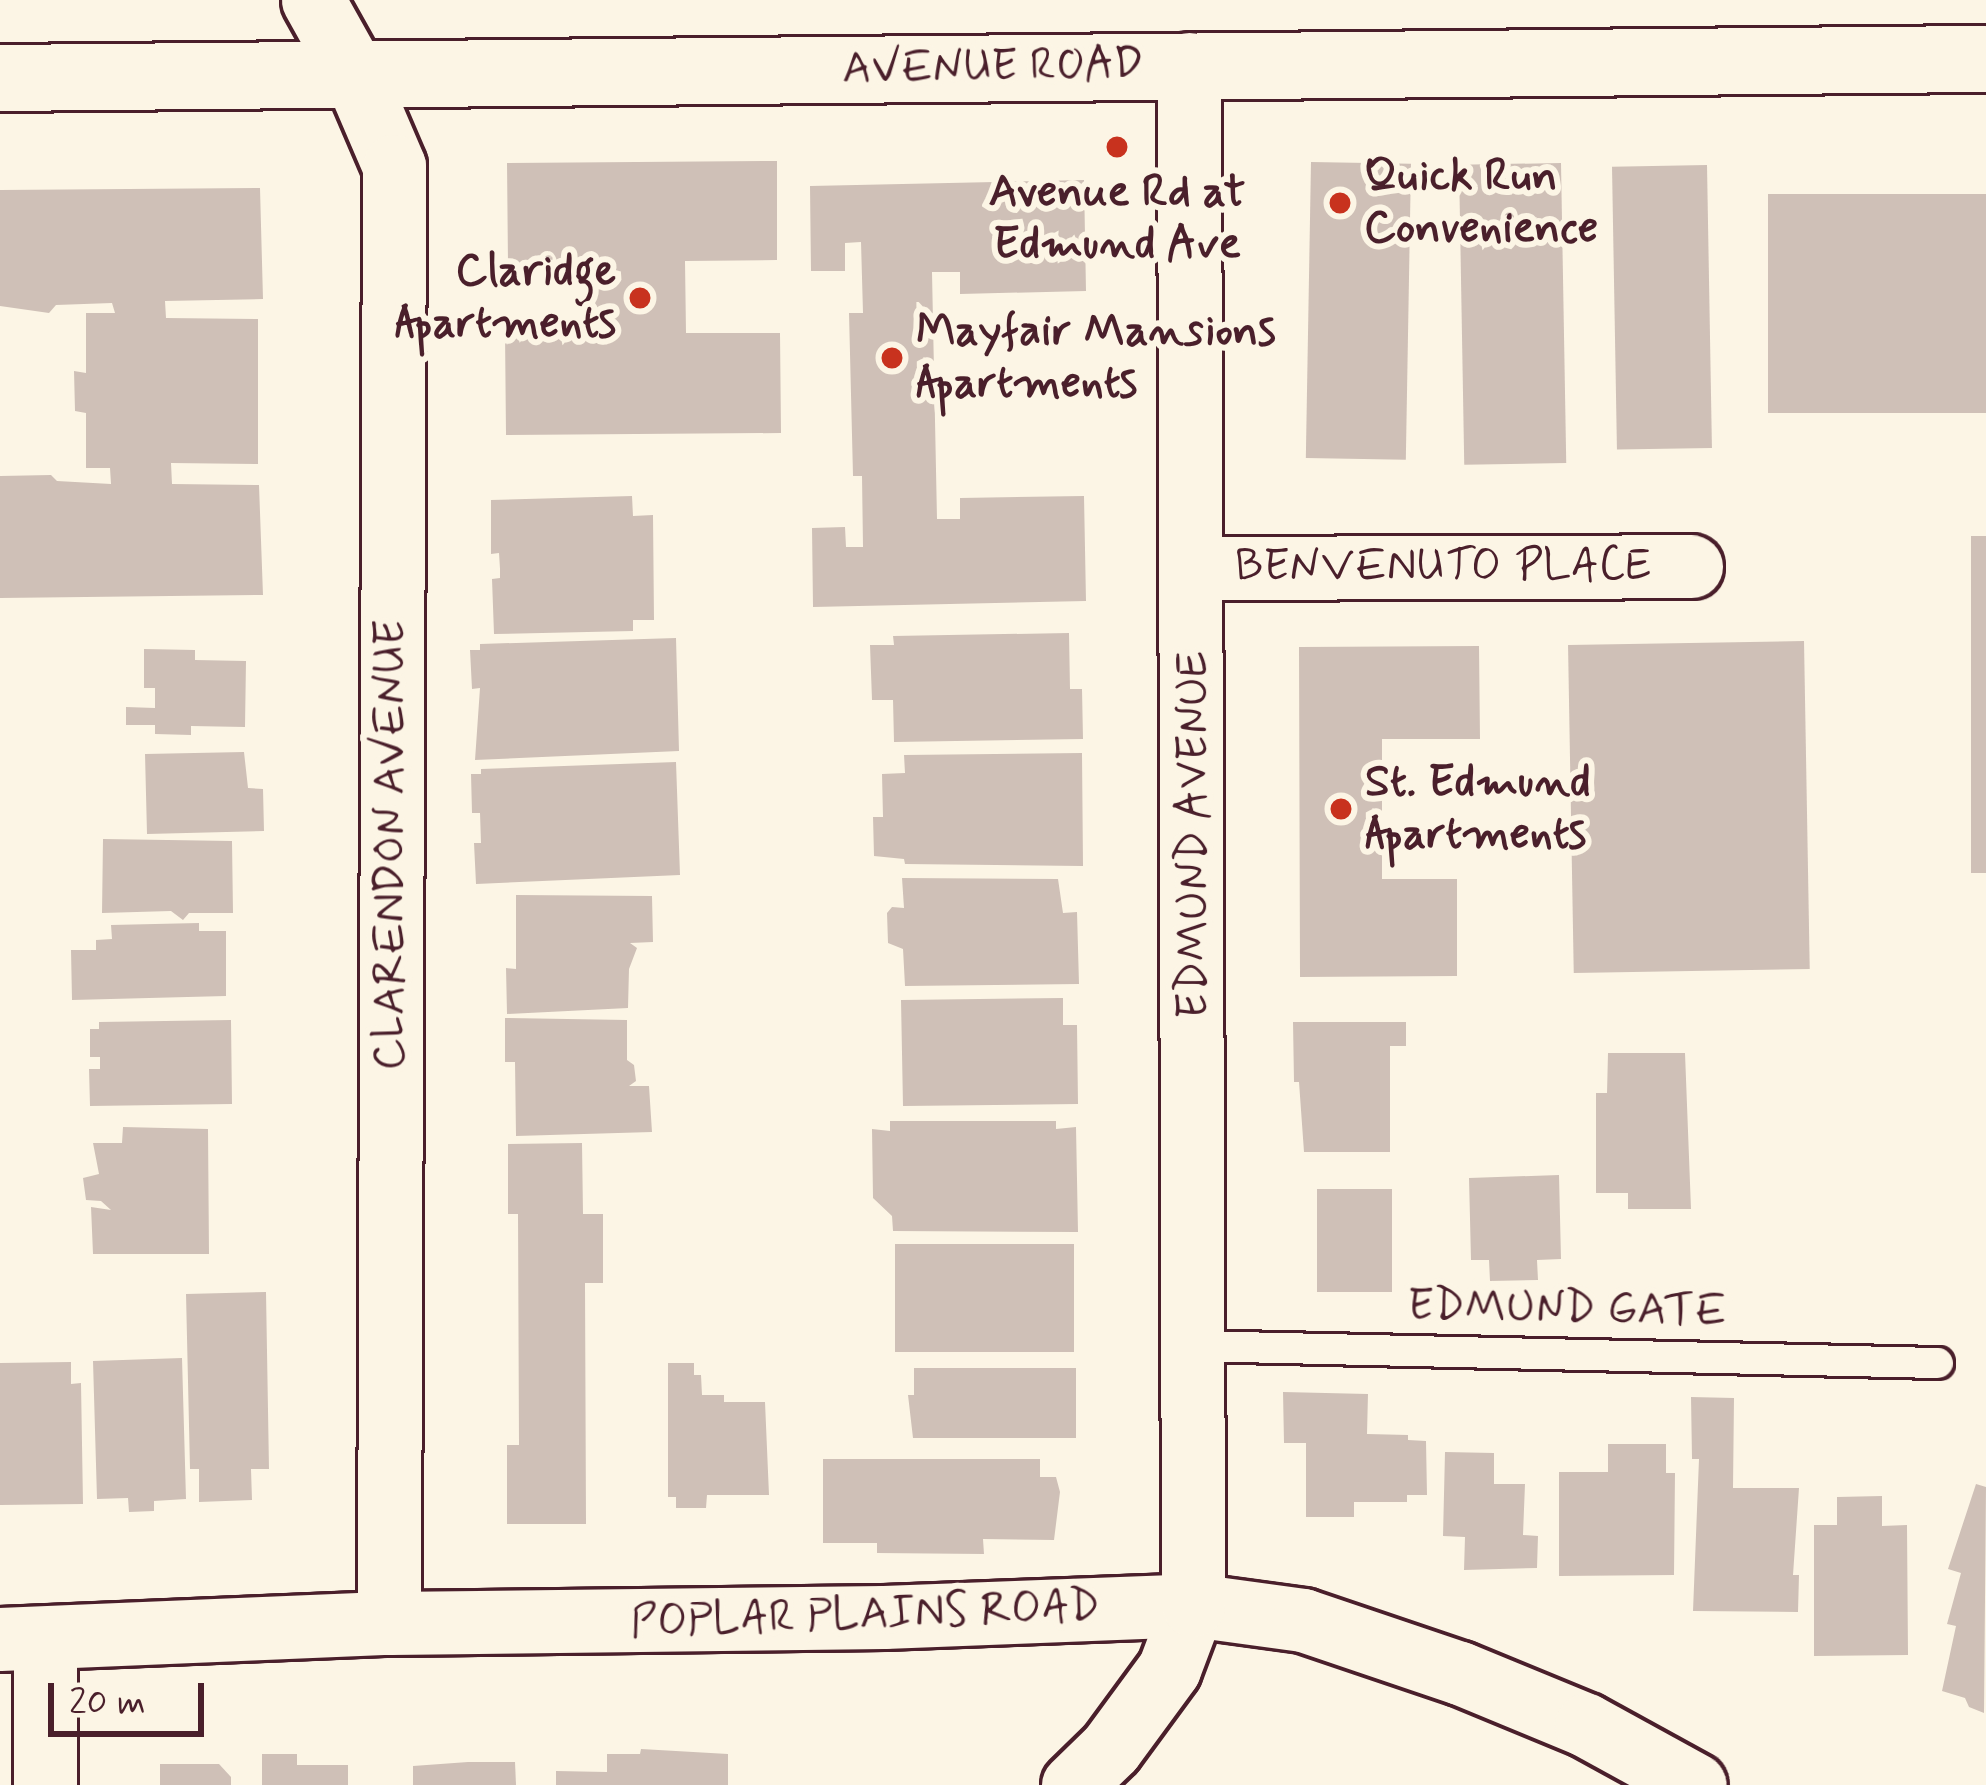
<!DOCTYPE html>
<style>
body{margin:0}
#map{position:relative;width:1986px;height:1785px;overflow:hidden;background:#fcf5e5;font-family:Mynerve,sans-serif}
div>[style]{position:absolute}
[style*='--x']{left:calc(var(--x)*1px);top:calc(var(--y)*1px);width:calc(var(--w)*1px);rotate:calc(var(--a)*1deg)}
.building>*{inset:0;background:#cfc0b7;transform-origin:0 0}
.roads{filter:drop-shadow(3px 0 #4a1f2b) drop-shadow(-3px 0 #4a1f2b) drop-shadow(0 3px #4a1f2b) drop-shadow(0 -3px #4a1f2b)}
.service>*{height:30px;margin:-15px;padding:0 15px;transform-origin:15px;border-radius:15px;background:#fcf5e5}
.minor>*{height:63px;margin:-31.5px;padding:0 31.5px;transform-origin:31.5px;border-radius:31.5px;background:#fcf5e5}
.secondary>*{height:66px;margin:-33px;padding:0 33px;transform-origin:33px;border-radius:33px;background:#fcf5e5}
.dots>*{width:33px;height:33px;translate:-50% -50%;box-sizing:border-box;border:6px solid #fcf5e5;border-radius:50%}
span{translate:-50% -50%;white-space:nowrap;text-align:center;line-height:1.15;-webkit-text-stroke:12px #fcf5e5;paint-order:stroke}
.street-label{font-size:45px;color:#4a1f2b}
.poi-label{font-size:45px;color:#4a1f2b;font-weight:700}
.left{translate:0 -50%;text-align:left}
.right{translate:-100% -50%;text-align:right}
.scale{position:absolute;left:48px;top:1683px;width:156px;height:54px;box-sizing:border-box;border:6px solid #4a1f2b;border-top:0;padding-left:15px;font-size:36px;line-height:42px;white-space:nowrap;color:#4a1f2b;-webkit-text-stroke:9px #fcf5e5;paint-order:stroke}
</style>
<div id="map">
<div class="building">
<div style="clip-path:polygon(777px 161px,777px 260px,685px 261px,686px 333px,780px 333px,781px 433px,506px 435px,505px 333px,595px 333px,595px 263px,508px 264px,507px 163px)"></div>
<div style="left:1311px;top:162px;width:100px;height:296px;rotate:1deg"></div>
<div style="left:1561px;top:163px;width:300px;height:102px;rotate:89deg"></div>
<div style="left:1707px;top:165px;width:283px;height:95px;rotate:89deg"></div>
<div style="clip-path:polygon(1084px 180px,1086px 291px,960px 294px,960px 272px,932px 272px,937px 519px,960px 519px,960px 498px,1084px 496px,1086px 601px,813px 607px,812px 528px,845px 527px,846px 547px,863px 547px,862px 476px,853px 476px,849px 313px,863px 313px,861px 242px,845px 243px,845px 271px,811px 271px,810px 186px)"></div>
<div style="clip-path:polygon(260px 188px,263px 299px,165px 301px,166px 318px,258px 319px,258px 464px,171px 463px,172px 484px,259px 485px,263px 595px,0 598px,0 476px,51px 475px,57px 481px,111px 484px,110px 468px,86px 468px,86px 413px,75px 411px,74px 371px,86px 373px,86px 313px,115px 313px,112px 303px,56px 305px,49px 313px,0 306px,0 190px)"></div>
<div style="left:1986px;top:194px;width:219px;height:218px;rotate:90deg"></div>
<div style="clip-path:polygon(632px 496px,633px 516px,653px 515px,654px 620px,633px 620px,633px 631px,494px 634px,492px 579px,500px 578px,500px 569px,499px 553px,491px 554px,491px 500px)"></div>
<div style="left:1971px;top:536px;width:15px;height:337px"></div>
<div style="clip-path:polygon(1069px 633px,1070px 689px,1082px 689px,1083px 739px,894px 742px,893px 700px,872px 700px,870px 645px,894px 645px,893px 636px)"></div>
<div style="clip-path:polygon(676px 638px,679px 751px,475px 760px,480px 688px,472px 689px,470px 650px,480px 650px,480px 644px)"></div>
<div style="left:1804px;top:641px;width:328px;height:236px;rotate:89deg"></div>
<div style="clip-path:polygon(1479px 646px,1480px 739px,1382px 739px,1382px 879px,1457px 879px,1457px 976px,1300px 977px,1299px 647px)"></div>
<div style="clip-path:polygon(144px 649px,195px 650px,195px 660px,246px 661px,245px 727px,191px 726px,191px 735px,155px 734px,155px 725px,126px 725px,126px 707px,155px 708px,155px 688px,144px 688px)"></div>
<div style="clip-path:polygon(244px 752px,248px 788px,263px 789px,264px 831px,147px 834px,145px 754px)"></div>
<div style="clip-path:polygon(1082px 753px,1083px 866px,905px 864px,904px 859px,874px 856px,873px 817px,883px 817px,882px 774px,905px 773px,904px 755px)"></div>
<div style="clip-path:polygon(676px 762px,680px 875px,476px 884px,474px 843px,481px 843px,480px 813px,472px 813px,471px 774px,481px 774px,481px 769px)"></div>
<div style="clip-path:polygon(103px 839px,232px 841px,233px 913px,189px 913px,183px 920px,171px 911px,102px 913px)"></div>
<div style="clip-path:polygon(902px 878px,1058px 879px,1063px 913px,1077px 912px,1079px 984px,905px 986px,903px 949px,888px 943px,887px 913px,892px 907px,904px 908px)"></div>
<div style="clip-path:polygon(516px 895px,652px 896px,653px 942px,630px 943px,637px 948px,629px 969px,628px 1008px,507px 1014px,506px 968px,516px 969px)"></div>
<div style="clip-path:polygon(199px 923px,199px 931px,226px 931px,226px 996px,72px 1000px,71px 950px,96px 950px,96px 940px,112px 939px,111px 925px)"></div>
<div style="clip-path:polygon(1063px 998px,1063px 1025px,1077px 1025px,1078px 1104px,903px 1106px,901px 1000px)"></div>
<div style="clip-path:polygon(505px 1018px,627px 1020px,627px 1060px,634px 1065px,636px 1081px,629px 1086px,649px 1086px,652px 1132px,516px 1136px,515px 1062px,505px 1062px)"></div>
<div style="clip-path:polygon(231px 1020px,232px 1104px,90px 1106px,89px 1069px,100px 1069px,100px 1057px,90px 1057px,90px 1029px,99px 1029px,99px 1022px)"></div>
<div style="clip-path:polygon(1293px 1022px,1406px 1022px,1406px 1046px,1390px 1046px,1390px 1152px,1304px 1152px,1299px 1082px,1294px 1082px)"></div>
<div style="clip-path:polygon(1608px 1053px,1685px 1053px,1691px 1209px,1628px 1209px,1628px 1193px,1596px 1193px,1596px 1093px,1607px 1093px)"></div>
<div style="clip-path:polygon(890px 1121px,1056px 1121px,1056px 1129px,1076px 1127px,1078px 1232px,893px 1231px,892px 1216px,873px 1198px,872px 1129px,890px 1131px)"></div>
<div style="clip-path:polygon(123px 1127px,208px 1129px,209px 1254px,93px 1254px,91px 1207px,111px 1210px,101px 1201px,86px 1200px,83px 1178px,99px 1174px,93px 1143px,122px 1143px)"></div>
<div style="clip-path:polygon(582px 1143px,583px 1214px,603px 1214px,603px 1283px,585px 1283px,586px 1524px,507px 1524px,507px 1445px,519px 1445px,518px 1214px,508px 1214px,508px 1144px)"></div>
<div style="clip-path:polygon(1559px 1175px,1561px 1259px,1537px 1260px,1538px 1280px,1490px 1281px,1489px 1260px,1471px 1260px,1469px 1178px)"></div>
<div style="left:1317px;top:1189px;width:75px;height:103px"></div>
<div style="left:895px;top:1244px;width:179px;height:108px"></div>
<div style="clip-path:polygon(266px 1292px,269px 1469px,251px 1469px,252px 1500px,199px 1502px,199px 1469px,190px 1469px,186px 1294px)"></div>
<div style="clip-path:polygon(182px 1358px,186px 1499px,154px 1501px,154px 1511px,129px 1512px,128px 1498px,97px 1499px,93px 1361px)"></div>
<div style="clip-path:polygon(71px 1362px,71px 1384px,81px 1383px,83px 1504px,0 1505px,0 1363px)"></div>
<div style="clip-path:polygon(668px 1363px,694px 1363px,694px 1375px,701px 1375px,702px 1395px,724px 1395px,724px 1402px,765px 1402px,769px 1495px,707px 1495px,706px 1508px,676px 1508px,676px 1497px,668px 1497px)"></div>
<div style="clip-path:polygon(914px 1368px,1076px 1368px,1076px 1438px,913px 1438px,908px 1395px,914px 1395px)"></div>
<div style="clip-path:polygon(1283px 1392px,1368px 1394px,1367px 1434px,1408px 1435px,1408px 1440px,1426px 1441px,1427px 1495px,1407px 1495px,1407px 1502px,1354px 1502px,1354px 1517px,1306px 1517px,1306px 1443px,1284px 1443px)"></div>
<div style="clip-path:polygon(1691px 1397px,1734px 1398px,1733px 1488px,1799px 1488px,1793px 1575px,1799px 1575px,1798px 1612px,1693px 1611px,1699px 1459px,1692px 1459px)"></div>
<div style="clip-path:polygon(1608px 1444px,1666px 1444px,1666px 1473px,1675px 1473px,1674px 1575px,1559px 1576px,1559px 1472px,1608px 1472px)"></div>
<div style="clip-path:polygon(1445px 1452px,1494px 1453px,1494px 1484px,1525px 1484px,1523px 1535px,1538px 1536px,1537px 1568px,1464px 1570px,1465px 1537px,1443px 1536px)"></div>
<div style="clip-path:polygon(823px 1459px,1040px 1459px,1040px 1477px,1056px 1477px,1060px 1492px,1054px 1540px,983px 1539px,984px 1554px,877px 1553px,877px 1543px,823px 1543px)"></div>
<div style="clip-path:polygon(1976px 1484px,1986px 1487px,1984px 1713px,1969px 1707px,1965px 1698px,1942px 1691px,1956px 1626px,1947px 1624px,1961px 1573px,1948px 1569px)"></div>
<div style="clip-path:polygon(1882px 1496px,1882px 1526px,1907px 1525px,1908px 1655px,1814px 1656px,1814px 1525px,1837px 1525px,1837px 1497px)"></div>
<div style="clip-path:polygon(641px 1749px,728px 1754px,728px 1785px,556px 1785px,556px 1771px,607px 1772px,607px 1754px,640px 1754px)"></div>
<div style="clip-path:polygon(262px 1754px,297px 1754px,297px 1765px,348px 1765px,348px 1785px,262px 1785px)"></div>
<div style="clip-path:polygon(468px 1762px,515px 1762px,516px 1785px,413px 1785px,413px 1766px)"></div>
<div style="clip-path:polygon(160px 1764px,219px 1764px,231px 1777px,231px 1785px,160px 1785px)"></div>
</div>
<div class="roads">
<div class="service">
<div style="--x:1193;--y:1346;--w:745;--a:1.31"></div>
</div>
<div class="minor">
<div style="--x:313;--y:0;--w:86;--a:60.8"></div>
<div style="--x:355;--y:75;--w:99;--a:66.8"></div>
<div style="--x:394;--y:166;--w:1457;--a:90.2"></div>
<div style="--x:1195;--y:568;--w:496;--a:-0.2"></div>
<div style="--x:0;--y:1639;--w:389;--a:-2.4"></div>
<div style="--x:389;--y:1623;--w:495;--a:-0.7"></div>
<div style="--x:884;--y:1617;--w:309;--a:-2.2"></div>
<div style="--x:1193;--y:1605;--w:111;--a:7.8"></div>
<div style="--x:1303;--y:1620;--w:166;--a:18.7"></div>
<div style="--x:1460;--y:1673;--w:136;--a:22.4"></div>
<div style="--x:1586;--y:1725;--w:124;--a:28.8"></div>
<div style="--x:45;--y:1640;--w:145;--a:90"></div>
<div style="--x:1073;--y:1785;--w:53;--a:-44.2"></div>
<div style="--x:1111;--y:1748;--w:98;--a:-53.7"></div>
<div style="--x:1169;--y:1669;--w:68;--a:-69.4"></div>
<div style="--x:1193;--y:1605;--w:1541;--a:-90.15"></div>
</div>
<div class="secondary">
<div style="--x:0;--y:78;--w:1986;--a:-0.55"></div>
</div>
</div>
<div class="dots">
<div style="left:1117px;top:147px;background:#c8321e"></div>
<div style="left:1340px;top:203px;background:#c8321e"></div>
<div style="left:640px;top:298px;background:#c8321e"></div>
<div style="left:892px;top:358px;background:#c8321e"></div>
<div style="left:1341px;top:809px;background:#c8321e"></div>
</div>
<div class="street-label">
<span style="left:993px;top:67px;rotate:-1deg">AVENUE ROAD</span>
<span style="left:1443px;top:567px">BENVENUTO PLACE</span>
<span style="left:1194px;top:835px;rotate:-90deg">EDMUND AVENUE</span>
<span style="left:391px;top:845px;rotate:-90deg">CLARENDON AVENUE</span>
<span style="left:1567px;top:1309px;rotate:1deg">EDMUND GATE</span>
<span style="left:865px;top:1615px;rotate:-2deg">POPLAR PLAINS ROAD</span>
</div>
<div class="poi-label">
<span class="left" style="left:1364px;top:203px">Quick Run<br>Convenience</span>
<span style="left:1117px;top:219px">Avenue Rd at<br>Edmund Ave</span>
<span class="right" style="left:616px;top:298px">Claridge<br>Apartments</span>
<span class="left" style="left:916px;top:358px">Mayfair Mansions<br>Apartments</span>
<span class="left" style="left:1365px;top:809px">St. Edmund<br>Apartments</span>
</div>
<div class="scale">20 m</div>
</div>
